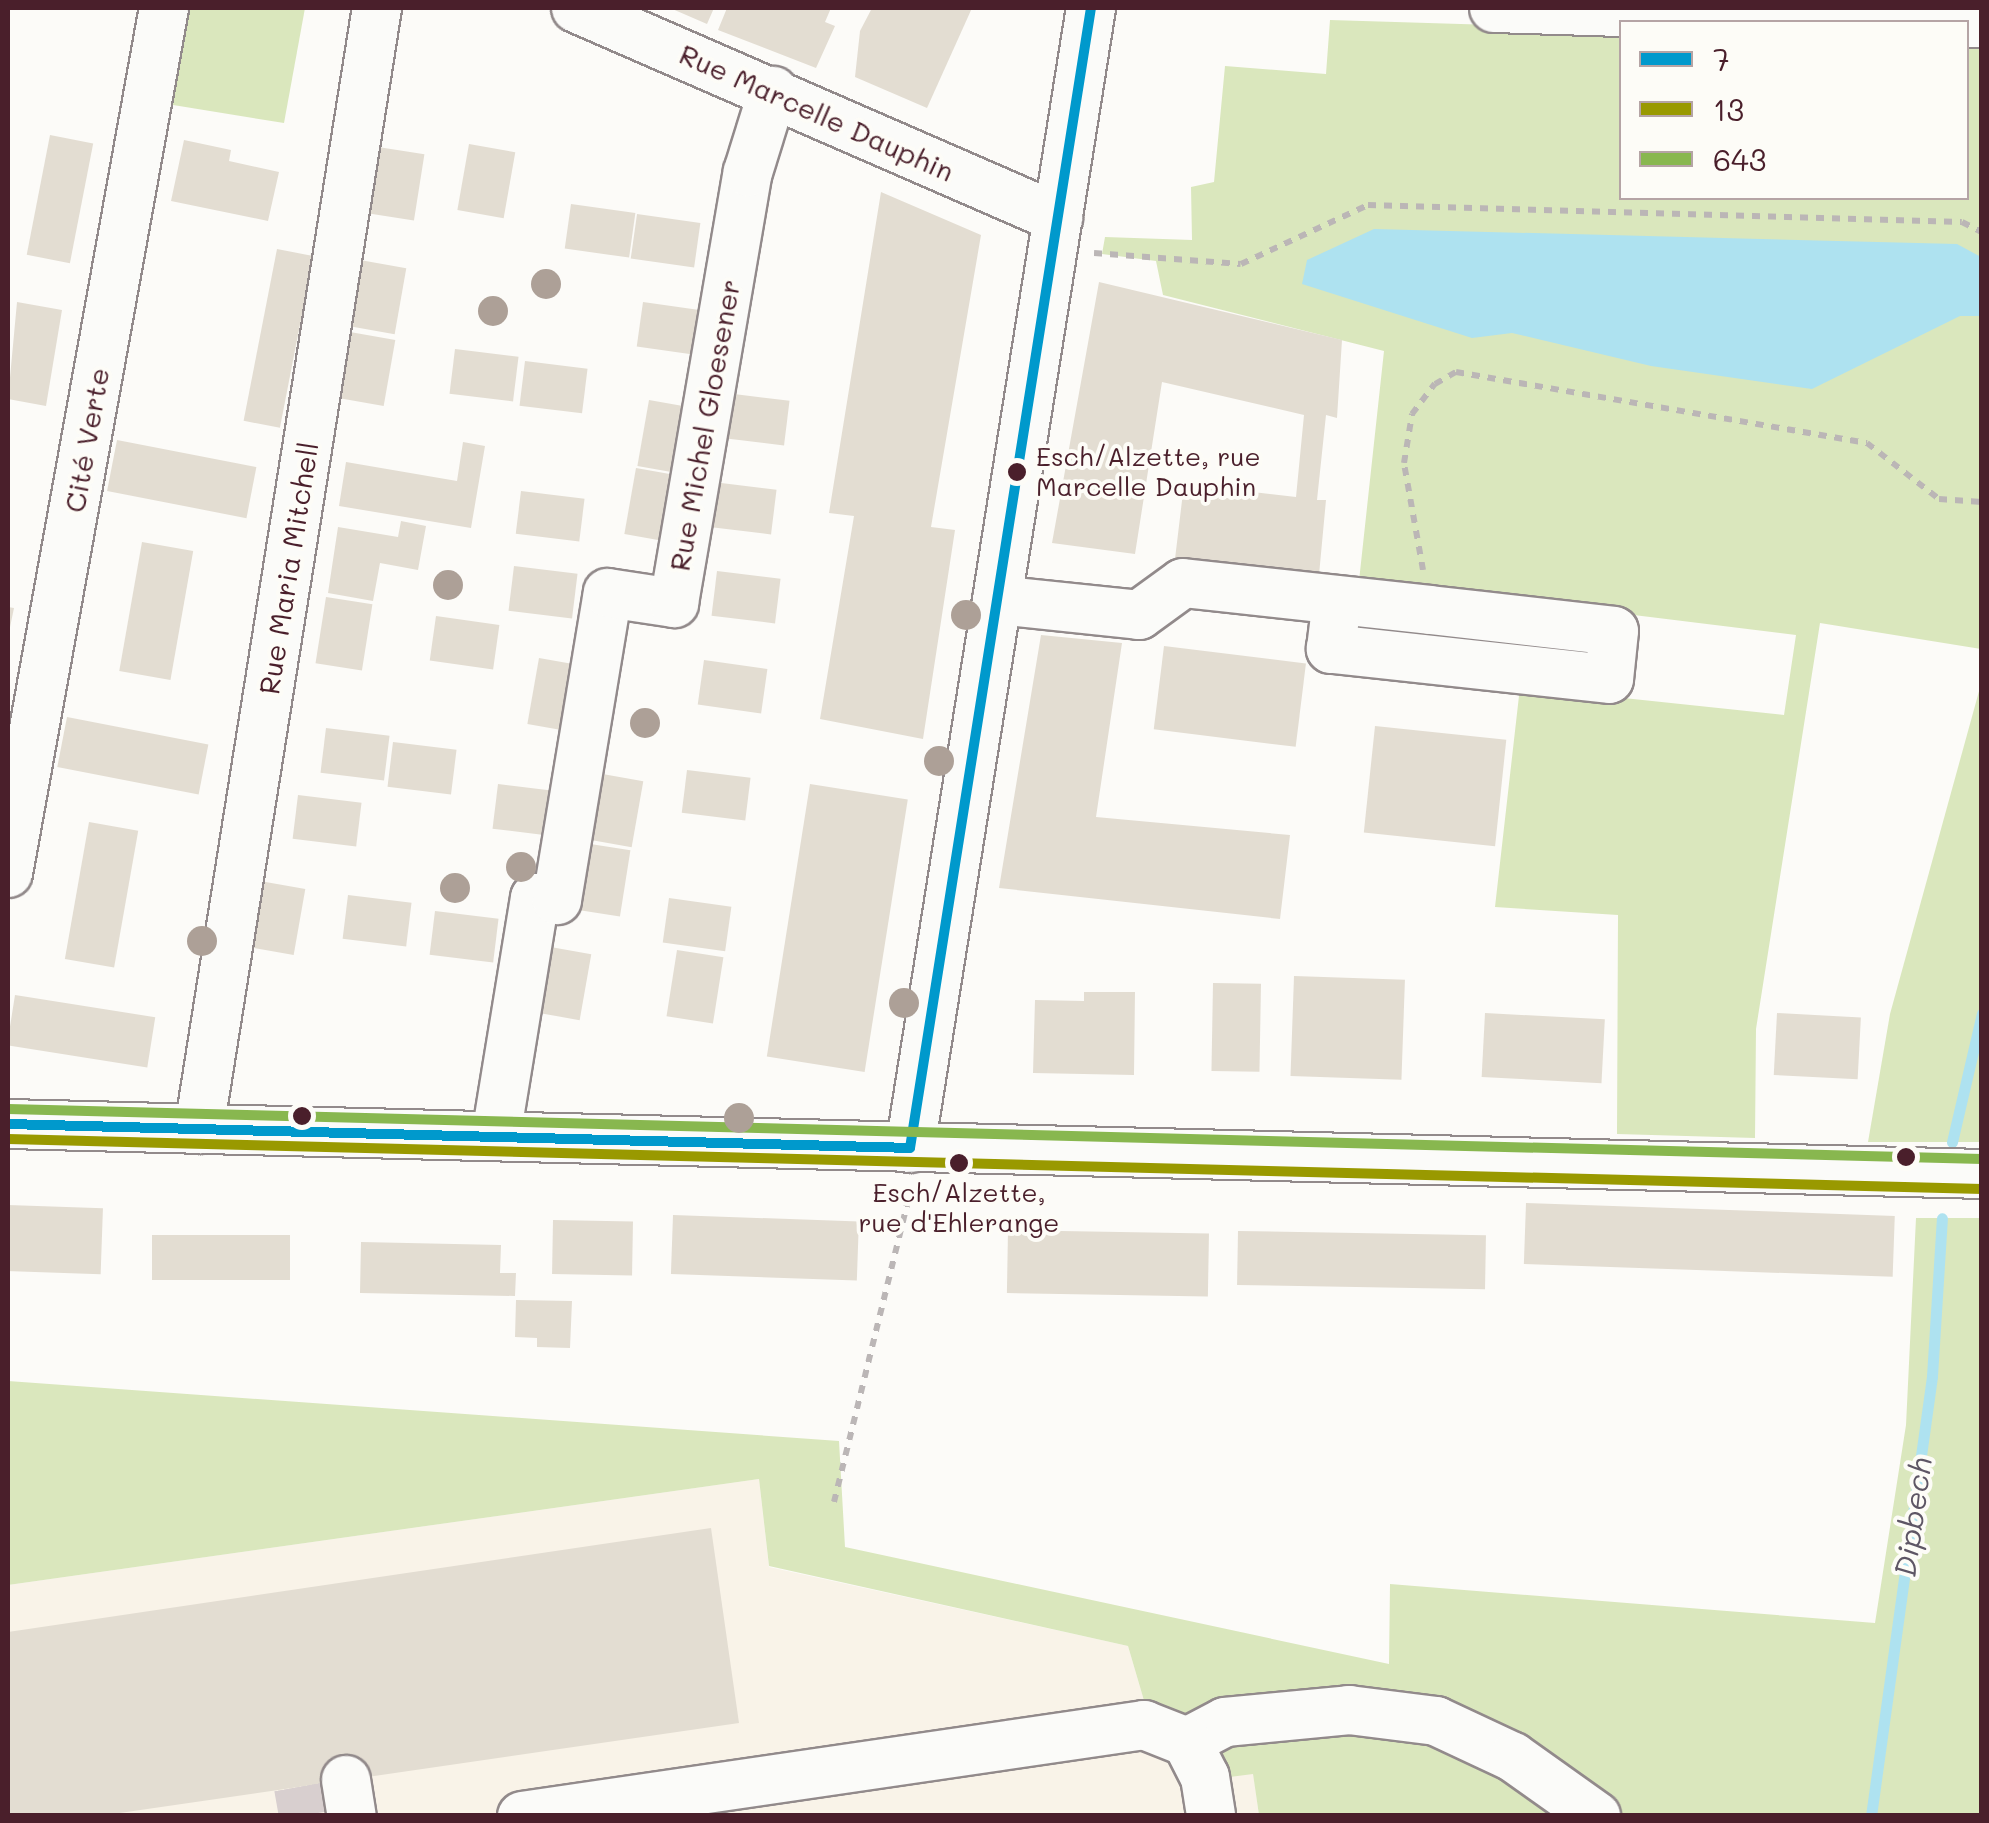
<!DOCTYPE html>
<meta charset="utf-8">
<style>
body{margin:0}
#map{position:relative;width:1989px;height:1823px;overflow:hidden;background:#fcfbf8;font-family:Mali,sans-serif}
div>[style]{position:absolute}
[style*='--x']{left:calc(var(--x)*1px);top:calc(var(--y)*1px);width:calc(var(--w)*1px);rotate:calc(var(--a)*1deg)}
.built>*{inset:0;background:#f9f3e8}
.green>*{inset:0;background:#dae7bd}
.water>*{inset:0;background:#aee2f0}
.stream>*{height:11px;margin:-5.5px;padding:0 5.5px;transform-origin:5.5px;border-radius:5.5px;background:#aee2f0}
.building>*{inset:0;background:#e3ddd2;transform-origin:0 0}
.minor-tunnel>*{height:48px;margin-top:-24px;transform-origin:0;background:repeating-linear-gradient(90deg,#d8cfcf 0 48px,transparent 0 72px)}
.path>*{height:6px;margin-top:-3px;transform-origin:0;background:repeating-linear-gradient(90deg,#bbb6b6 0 8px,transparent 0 16px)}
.roads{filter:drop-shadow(2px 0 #928a8b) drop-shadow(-2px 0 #928a8b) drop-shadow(0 2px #928a8b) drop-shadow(0 -2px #928a8b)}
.minor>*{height:48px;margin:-24px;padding:0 24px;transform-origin:24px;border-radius:24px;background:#fbfbf9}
.bus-1>*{height:10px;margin:-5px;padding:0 5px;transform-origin:5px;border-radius:5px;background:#09c}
.bus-2>*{height:10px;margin:-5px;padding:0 5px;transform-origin:5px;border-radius:5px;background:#990}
.bus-3>*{height:10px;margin:-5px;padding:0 5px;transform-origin:5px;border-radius:5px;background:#88b74f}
.trees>*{width:30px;height:30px;margin:-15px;border-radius:50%;background:#ada097}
.dots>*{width:28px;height:28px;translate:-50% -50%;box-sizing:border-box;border:5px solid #fdfcf7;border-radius:50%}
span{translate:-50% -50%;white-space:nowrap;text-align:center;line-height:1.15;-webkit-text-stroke:8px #fdfcf7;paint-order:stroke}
.bus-label{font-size:26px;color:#4a1f2b}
.left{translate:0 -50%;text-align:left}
.street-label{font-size:28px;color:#4a1f2b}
.water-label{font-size:30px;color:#5e5665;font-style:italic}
.frame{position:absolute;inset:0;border:10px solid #4a1f2b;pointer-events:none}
.legend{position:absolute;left:1619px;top:20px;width:350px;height:180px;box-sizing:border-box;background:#fdfcf7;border:2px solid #b5a4a5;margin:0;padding:12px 18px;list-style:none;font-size:30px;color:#4a1f2b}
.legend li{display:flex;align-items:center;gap:20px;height:50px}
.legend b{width:50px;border:2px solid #b5a4a5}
</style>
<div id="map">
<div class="built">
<div style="clip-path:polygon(759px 1479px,769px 1567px,1128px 1646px,1145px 1704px,1253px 1773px,1259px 1815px,8px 1815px,8px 1585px)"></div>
</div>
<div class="green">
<div style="clip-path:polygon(186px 8px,305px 8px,284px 123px,167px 104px)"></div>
<div style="clip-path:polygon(1330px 20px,1621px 29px,1622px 198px,1966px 198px,1967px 38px,1981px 39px,1981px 649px,1820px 623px,1756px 1029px,1755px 1138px,1617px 1134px,1618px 915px,1495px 907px,1520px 687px,1784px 715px,1796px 635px,1359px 581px,1384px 351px,1163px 295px,1156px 261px,1102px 254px,1105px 237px,1192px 240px,1191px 187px,1214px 182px,1225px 66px,1326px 74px)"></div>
<div style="clip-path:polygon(1981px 684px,1981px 1142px,1868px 1142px,1890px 1014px)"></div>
<div style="clip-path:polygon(1916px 1218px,1981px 1218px,1981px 1815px,1259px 1815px,1253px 1774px,1222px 1778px,1145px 1704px,1128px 1646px,769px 1566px,759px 1479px,8px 1585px,8px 1381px,839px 1441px,845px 1547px,1389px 1664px,1390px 1584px,1875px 1623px,1906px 1425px)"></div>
</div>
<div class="water">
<div style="clip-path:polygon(1374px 229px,1957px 244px,1981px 257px,1981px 316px,1960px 316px,1812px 389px,1651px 366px,1512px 333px,1472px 338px,1302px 284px,1307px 260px)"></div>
</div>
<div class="stream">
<div style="--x:1952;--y:1142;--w:132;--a:-76.9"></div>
<div style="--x:1871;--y:1816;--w:444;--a:-82.1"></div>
<div style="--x:1932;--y:1376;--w:158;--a:-86.4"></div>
</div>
<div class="building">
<div style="clip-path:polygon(670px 8px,714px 8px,707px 24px)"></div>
<div style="clip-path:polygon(727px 8px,831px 8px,825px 22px,835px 26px,816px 68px,718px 30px)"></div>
<div style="clip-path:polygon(872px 8px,972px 8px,927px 108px,855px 77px,860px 31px)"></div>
<div style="left:50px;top:135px;width:44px;height:122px;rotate:11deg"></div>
<div style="clip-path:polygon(184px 140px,231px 150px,229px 161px,279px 172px,268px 221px,171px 201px)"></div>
<div style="left:469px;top:144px;width:47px;height:67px;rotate:10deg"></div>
<div style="left:378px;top:147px;width:47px;height:67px;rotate:9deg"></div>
<div style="clip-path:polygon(881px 192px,981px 235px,931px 527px,955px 530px,923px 739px,820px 719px,854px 516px,829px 513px)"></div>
<div style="left:571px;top:204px;width:65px;height:45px;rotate:8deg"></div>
<div style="left:637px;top:214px;width:64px;height:45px;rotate:8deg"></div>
<div style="left:277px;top:249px;width:37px;height:175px;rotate:11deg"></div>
<div style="left:360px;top:260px;width:47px;height:67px;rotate:10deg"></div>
<div style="clip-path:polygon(1099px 282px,1342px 340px,1337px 418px,1326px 415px,1317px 500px,1326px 500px,1319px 575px,1175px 559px,1184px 484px,1296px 497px,1304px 415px,1162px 382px,1135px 554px,1052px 543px)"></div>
<div style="clip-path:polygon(17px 302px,62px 310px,46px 406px,8px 399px)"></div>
<div style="left:643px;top:302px;width:64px;height:45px;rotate:8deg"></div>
<div style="left:350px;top:332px;width:46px;height:67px;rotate:10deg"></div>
<div style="left:455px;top:349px;width:64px;height:45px;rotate:7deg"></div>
<div style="left:525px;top:361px;width:63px;height:45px;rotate:7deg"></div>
<div style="left:726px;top:393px;width:64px;height:45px;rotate:7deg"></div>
<div style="left:649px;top:400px;width:46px;height:67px;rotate:10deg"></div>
<div style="left:117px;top:440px;width:142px;height:52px;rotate:11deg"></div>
<div style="clip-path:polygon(463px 442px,485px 446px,471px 528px,339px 506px,346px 462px,457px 481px)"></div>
<div style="left:636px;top:468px;width:47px;height:67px;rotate:10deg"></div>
<div style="left:713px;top:482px;width:64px;height:45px;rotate:7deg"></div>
<div style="left:521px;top:491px;width:64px;height:43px;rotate:7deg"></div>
<div style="clip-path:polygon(401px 521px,426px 526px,418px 570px,380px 563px,373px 601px,328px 593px,338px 527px,398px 537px)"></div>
<div style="left:142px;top:542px;width:52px;height:131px;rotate:10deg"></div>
<div style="left:514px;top:566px;width:64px;height:45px;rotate:7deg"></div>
<div style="left:717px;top:571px;width:64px;height:45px;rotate:7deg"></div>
<div style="left:326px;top:597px;width:47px;height:67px;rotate:9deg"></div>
<div style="clip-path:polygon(8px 607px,14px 608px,9px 632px,8px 632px)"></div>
<div style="left:436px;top:616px;width:64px;height:45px;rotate:8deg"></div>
<div style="clip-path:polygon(1041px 635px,1122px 643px,1096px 817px,1290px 835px,1280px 919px,999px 888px)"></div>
<div style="left:1164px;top:646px;width:143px;height:84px;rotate:7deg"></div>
<div style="left:539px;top:658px;width:46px;height:67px;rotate:10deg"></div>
<div style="left:704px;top:660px;width:64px;height:45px;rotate:8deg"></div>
<div style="left:67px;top:717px;width:144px;height:51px;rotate:11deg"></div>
<div style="left:1375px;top:726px;width:132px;height:107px;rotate:6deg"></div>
<div style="left:326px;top:728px;width:64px;height:45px;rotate:7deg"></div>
<div style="left:393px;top:742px;width:64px;height:45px;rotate:7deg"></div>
<div style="left:687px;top:770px;width:64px;height:43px;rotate:7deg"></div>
<div style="left:597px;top:773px;width:47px;height:67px;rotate:10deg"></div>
<div style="left:498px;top:784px;width:64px;height:45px;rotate:7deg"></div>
<div style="left:810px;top:784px;width:99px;height:276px;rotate:9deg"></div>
<div style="left:298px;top:795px;width:64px;height:44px;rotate:7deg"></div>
<div style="left:89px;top:822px;width:50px;height:139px;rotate:10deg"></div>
<div style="left:584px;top:843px;width:47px;height:67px;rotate:9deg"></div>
<div style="left:260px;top:881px;width:46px;height:67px;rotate:10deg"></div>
<div style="left:348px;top:895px;width:64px;height:44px;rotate:7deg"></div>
<div style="left:669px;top:898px;width:63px;height:45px;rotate:8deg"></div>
<div style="left:435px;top:911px;width:64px;height:44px;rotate:7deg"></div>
<div style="left:545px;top:946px;width:47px;height:67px;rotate:10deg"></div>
<div style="left:677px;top:950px;width:47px;height:67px;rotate:9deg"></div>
<div style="left:1294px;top:976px;width:111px;height:100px;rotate:2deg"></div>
<div style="left:1213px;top:983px;width:48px;height:88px;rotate:1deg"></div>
<div style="clip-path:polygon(1084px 992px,1135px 992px,1134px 1075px,1033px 1073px,1035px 1000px,1084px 1001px)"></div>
<div style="left:15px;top:995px;width:142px;height:51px;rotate:9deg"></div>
<div style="left:1485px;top:1013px;width:120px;height:64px;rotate:3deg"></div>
<div style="left:1777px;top:1013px;width:84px;height:62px;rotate:3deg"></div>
<div style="left:1526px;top:1203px;width:369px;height:61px;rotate:2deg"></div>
<div style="left:8px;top:1205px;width:95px;height:66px;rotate:2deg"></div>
<div style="left:673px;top:1215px;width:186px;height:59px;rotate:2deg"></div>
<div style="left:553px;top:1220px;width:80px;height:54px;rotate:1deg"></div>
<div style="left:1008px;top:1230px;width:201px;height:63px;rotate:1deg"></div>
<div style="left:1238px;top:1231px;width:248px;height:54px;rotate:1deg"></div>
<div style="left:152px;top:1235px;width:138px;height:45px"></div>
<div style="clip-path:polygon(361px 1242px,501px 1245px,500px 1273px,516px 1273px,515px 1296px,360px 1293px)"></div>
<div style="clip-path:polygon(516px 1300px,572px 1301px,570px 1348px,537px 1347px,537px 1338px,515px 1337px)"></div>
<div style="clip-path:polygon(711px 1528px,739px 1723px,99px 1816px,8px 1816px,8px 1632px)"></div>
</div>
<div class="minor-tunnel">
<div style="--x:298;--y:1787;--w:29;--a:80"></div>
</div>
<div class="path">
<div style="--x:1094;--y:253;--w:147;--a:4.3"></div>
<div style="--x:1241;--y:264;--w:140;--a:-24.9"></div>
<div style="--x:1368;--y:205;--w:594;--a:1.64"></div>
<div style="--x:1962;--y:222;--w:22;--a:27"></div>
<div style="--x:1423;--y:570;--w:109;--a:-100.1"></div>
<div style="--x:1404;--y:463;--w:50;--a:-80.7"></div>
<div style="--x:1412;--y:414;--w:38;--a:-53"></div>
<div style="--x:1435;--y:384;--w:24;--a:-30"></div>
<div style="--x:1456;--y:372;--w:417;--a:9.8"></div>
<div style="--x:1867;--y:443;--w:91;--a:37.9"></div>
<div style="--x:1939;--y:499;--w:43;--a:4"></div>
<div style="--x:834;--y:1502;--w:323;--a:-76.2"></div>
</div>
<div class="roads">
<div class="minor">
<div style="--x:576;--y:8;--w:526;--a:23.54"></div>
<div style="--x:1494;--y:8;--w:488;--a:1.8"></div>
<div style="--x:997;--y:600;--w:143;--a:6"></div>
<div style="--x:1139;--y:615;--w:54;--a:-36"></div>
<div style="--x:1183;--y:583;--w:248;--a:6.2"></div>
<div style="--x:1430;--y:610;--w:185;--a:6.5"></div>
<div style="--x:1614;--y:631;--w:48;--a:95.9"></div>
<div style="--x:1609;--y:679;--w:280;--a:-173.8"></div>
<div style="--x:1331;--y:649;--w:49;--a:-83"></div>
<div style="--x:8;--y:873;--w:879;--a:-79.78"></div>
<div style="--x:8;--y:1124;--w:1975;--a:1.45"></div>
<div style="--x:199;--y:1129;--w:1135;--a:-80.98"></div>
<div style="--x:496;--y:1136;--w:241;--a:-80.7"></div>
<div style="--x:535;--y:898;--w:22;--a:5"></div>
<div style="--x:557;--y:900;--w:311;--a:-80.6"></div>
<div style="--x:608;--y:593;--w:67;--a:8.6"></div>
<div style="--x:674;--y:603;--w:437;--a:-80.3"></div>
<div style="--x:748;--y:172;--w:85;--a:-72.8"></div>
<div style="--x:910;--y:1148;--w:1154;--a:-80.98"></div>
<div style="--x:1187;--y:1742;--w:43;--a:-27.8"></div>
<div style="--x:1225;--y:1722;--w:125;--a:-5.5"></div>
<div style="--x:1349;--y:1710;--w:88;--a:7.2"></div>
<div style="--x:1436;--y:1721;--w:85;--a:25.1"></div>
<div style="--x:1513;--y:1757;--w:102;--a:35.4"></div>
<div style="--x:346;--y:1780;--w:36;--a:81"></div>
<div style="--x:522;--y:1816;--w:629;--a:-8.32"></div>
<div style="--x:1144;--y:1725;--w:46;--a:21.6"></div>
<div style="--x:1187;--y:1742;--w:39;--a:63"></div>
<div style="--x:1205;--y:1777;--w:39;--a:81"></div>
</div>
</div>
<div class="bus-1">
<div style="--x:8;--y:1124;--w:902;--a:1.52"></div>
<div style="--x:910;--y:1148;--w:1154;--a:-80.98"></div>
</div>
<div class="bus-2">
<div style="--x:8;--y:1139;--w:1975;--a:1.45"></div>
</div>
<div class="bus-3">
<div style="--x:8;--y:1109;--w:1975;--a:1.45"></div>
</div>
<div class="trees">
<div style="left:546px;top:284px"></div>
<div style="left:493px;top:311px"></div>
<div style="left:448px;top:585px"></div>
<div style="left:966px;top:615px"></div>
<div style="left:645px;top:723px"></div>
<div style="left:939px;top:761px"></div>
<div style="left:521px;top:867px"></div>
<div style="left:455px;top:888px"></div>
<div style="left:202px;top:941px"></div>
<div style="left:904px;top:1003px"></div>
<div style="left:739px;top:1118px"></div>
</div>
<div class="dots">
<div style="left:1017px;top:472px;background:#4a1f2b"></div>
<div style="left:302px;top:1116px;background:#4a1f2b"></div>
<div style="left:1906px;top:1157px;background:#4a1f2b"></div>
<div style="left:959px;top:1163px;background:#4a1f2b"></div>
</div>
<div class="bus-label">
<span class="left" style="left:1036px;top:472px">Esch/Alzette, rue<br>Marcelle Dauphin</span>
<span style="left:959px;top:1208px">Esch/Alzette,<br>rue d'Ehlerange</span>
</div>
<div class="street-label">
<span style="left:817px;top:112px;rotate:24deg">Rue Marcelle Dauphin</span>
<span style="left:704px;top:425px;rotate:-80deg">Rue Michel Gloesener</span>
<span style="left:86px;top:440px;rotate:-80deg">Cité Verte</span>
<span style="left:288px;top:568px;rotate:-81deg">Rue Maria Mitchell</span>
</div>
<div class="water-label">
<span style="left:1912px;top:1517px;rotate:-82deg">Dipbech</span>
</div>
<div class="frame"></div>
<ul class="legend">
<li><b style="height:12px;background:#09c"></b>7</li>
<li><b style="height:12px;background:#990"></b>13</li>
<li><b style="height:12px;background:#88b74f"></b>643</li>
</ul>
</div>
